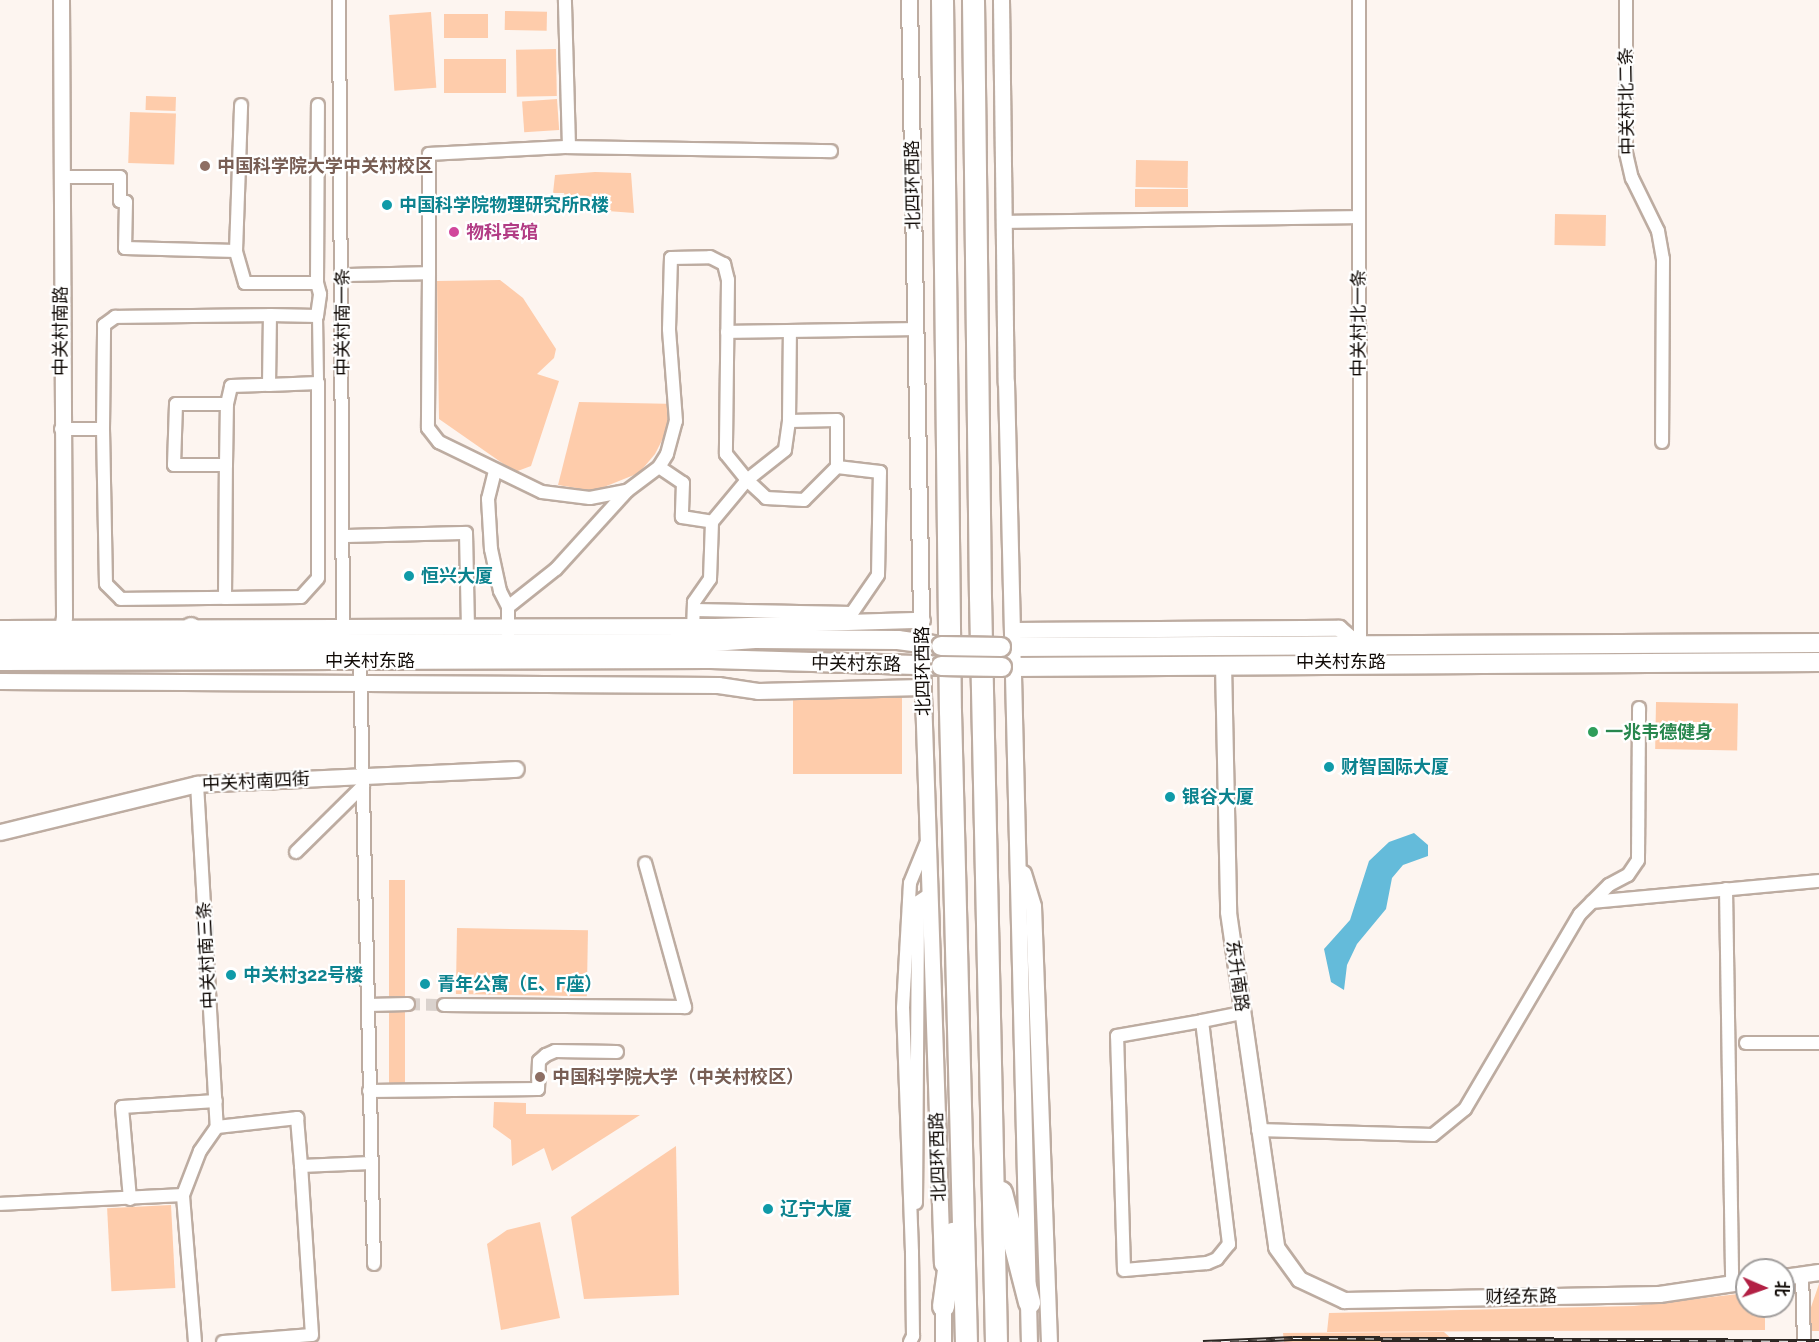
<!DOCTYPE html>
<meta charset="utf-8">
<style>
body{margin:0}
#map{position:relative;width:1819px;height:1342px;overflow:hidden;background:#fdf5f0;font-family:Raleway,"Noto Sans SC",sans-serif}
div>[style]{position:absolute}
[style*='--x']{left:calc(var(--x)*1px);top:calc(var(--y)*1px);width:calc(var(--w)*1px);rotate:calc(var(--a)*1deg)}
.green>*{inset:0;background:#feccab;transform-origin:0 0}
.water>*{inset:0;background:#64bbda}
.minor-tunnel>*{height:12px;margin-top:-6px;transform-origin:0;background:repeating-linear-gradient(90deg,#dad2cd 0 12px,transparent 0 18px)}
.roads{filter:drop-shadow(2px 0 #bdaca1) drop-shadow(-2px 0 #bdaca1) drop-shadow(0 2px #bdaca1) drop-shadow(0 -2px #bdaca1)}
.pedestrian>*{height:9px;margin:-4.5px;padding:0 4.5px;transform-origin:4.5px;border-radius:4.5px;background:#fff}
.minor>*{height:12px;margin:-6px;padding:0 6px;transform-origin:6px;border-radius:6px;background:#fff}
.tertiary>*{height:15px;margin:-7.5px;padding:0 7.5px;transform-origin:7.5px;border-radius:7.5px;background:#fff}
.secondary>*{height:18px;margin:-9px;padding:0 9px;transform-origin:9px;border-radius:9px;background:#fff}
.trunk>*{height:21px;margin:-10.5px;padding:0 10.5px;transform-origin:10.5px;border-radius:10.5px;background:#fff}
.rail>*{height:5px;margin-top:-2.5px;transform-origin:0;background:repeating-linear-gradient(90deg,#fff 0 9px,#2d2723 0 18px);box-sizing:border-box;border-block:2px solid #2d2723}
.bridges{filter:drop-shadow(2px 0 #bdaca1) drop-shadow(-2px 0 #bdaca1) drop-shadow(0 2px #bdaca1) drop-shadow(0 -2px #bdaca1)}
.secondary-bridge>*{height:18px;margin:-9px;padding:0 9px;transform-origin:9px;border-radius:9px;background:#fff}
.dots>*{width:16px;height:16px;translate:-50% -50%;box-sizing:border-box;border:3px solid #fff;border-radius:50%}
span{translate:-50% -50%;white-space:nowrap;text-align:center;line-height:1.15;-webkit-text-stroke:4.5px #fff;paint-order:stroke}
.street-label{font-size:18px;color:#110b07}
.education-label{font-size:18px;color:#785e54;font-weight:700}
.left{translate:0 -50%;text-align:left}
.culture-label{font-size:18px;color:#0d838f;font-weight:700}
.hotel-label{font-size:18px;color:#b23c85;font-weight:700}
.leisure-label{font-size:18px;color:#27864d;font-weight:700}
.north{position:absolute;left:1735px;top:1258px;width:60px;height:60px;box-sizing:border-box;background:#fff;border:2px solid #a09d9c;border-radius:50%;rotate:92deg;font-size:16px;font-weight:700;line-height:24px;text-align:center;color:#110b07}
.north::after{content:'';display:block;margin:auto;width:21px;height:27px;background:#b22044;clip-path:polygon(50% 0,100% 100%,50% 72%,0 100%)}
</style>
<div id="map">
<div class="green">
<div style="left:505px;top:11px;width:42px;height:19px;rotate:1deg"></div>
<div style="left:431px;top:12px;width:76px;height:42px;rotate:86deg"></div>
<div style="left:444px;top:14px;width:44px;height:24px"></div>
<div style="left:556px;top:49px;width:47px;height:40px;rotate:89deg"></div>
<div style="left:506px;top:59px;width:34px;height:62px;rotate:90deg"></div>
<div style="left:146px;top:96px;width:30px;height:14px;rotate:2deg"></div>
<div style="left:557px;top:99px;width:31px;height:35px;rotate:86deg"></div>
<div style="left:130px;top:112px;width:46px;height:51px;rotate:2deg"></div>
<div style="left:1136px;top:160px;width:52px;height:27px;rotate:1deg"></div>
<div style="clip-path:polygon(595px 172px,631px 173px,634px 213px,568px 208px,564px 193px,553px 193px,555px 175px)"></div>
<div style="left:1135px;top:189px;width:53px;height:18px"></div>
<div style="left:1555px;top:214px;width:51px;height:31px;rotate:1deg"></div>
<div style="clip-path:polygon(500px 280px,523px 298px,556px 349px,554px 358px,537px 374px,559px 381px,531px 466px,515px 472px,439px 419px,437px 281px)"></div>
<div style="clip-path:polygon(579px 402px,678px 404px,678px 409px,655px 454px,639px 473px,594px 491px,558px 485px)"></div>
<div style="left:793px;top:692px;width:109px;height:82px"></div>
<div style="left:1656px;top:702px;width:82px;height:47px;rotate:1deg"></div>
<div style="left:389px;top:880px;width:16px;height:203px"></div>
<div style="left:457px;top:928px;width:131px;height:66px;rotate:1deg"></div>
<div style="clip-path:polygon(494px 1102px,526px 1103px,526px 1114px,640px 1115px,552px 1171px,544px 1148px,512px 1166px,511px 1140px,493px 1127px)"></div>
<div style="clip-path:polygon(676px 1146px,679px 1295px,584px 1299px,571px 1217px)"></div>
<div style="left:171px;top:1205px;width:83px;height:64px;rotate:87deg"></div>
<div style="clip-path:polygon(540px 1222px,560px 1318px,501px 1330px,487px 1244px,507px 1230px)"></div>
<div style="clip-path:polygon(1819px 1284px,1819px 1331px,1811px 1331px,1810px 1310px)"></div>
<div style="clip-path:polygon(1747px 1293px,1747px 1306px,1765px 1306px,1765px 1330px,1327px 1332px,1329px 1313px,1634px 1306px)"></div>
<div style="clip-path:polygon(1444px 1332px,1455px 1342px,1284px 1342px,1283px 1333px)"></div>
</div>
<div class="water">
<div style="clip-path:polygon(1414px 833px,1428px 845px,1428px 856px,1403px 865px,1392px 878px,1386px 909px,1357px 944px,1347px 965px,1344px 990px,1331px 982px,1324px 949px,1350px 920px,1369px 861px,1389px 842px)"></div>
</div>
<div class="minor-tunnel">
<div style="--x:408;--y:1004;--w:36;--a:2"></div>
</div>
<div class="roads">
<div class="pedestrian">
<div style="--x:317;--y:316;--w:67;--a:89.1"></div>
</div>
<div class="minor">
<div style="--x:339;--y:0;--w:634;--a:89.64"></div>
<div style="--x:1359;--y:0;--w:646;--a:89.91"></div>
<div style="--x:1626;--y:0;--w:153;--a:90"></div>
<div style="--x:1626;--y:153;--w:26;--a:77"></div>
<div style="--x:1632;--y:178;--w:59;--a:63.9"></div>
<div style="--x:1658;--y:231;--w:28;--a:80"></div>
<div style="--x:1663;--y:259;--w:183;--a:90.3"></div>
<div style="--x:569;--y:147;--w:262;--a:0.9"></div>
<div style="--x:61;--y:177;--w:59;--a:0"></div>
<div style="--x:120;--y:177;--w:24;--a:90"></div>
<div style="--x:120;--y:201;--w:6;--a:9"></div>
<div style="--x:126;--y:202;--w:46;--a:91.2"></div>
<div style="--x:125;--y:248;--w:111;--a:1.5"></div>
<div style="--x:1004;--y:222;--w:355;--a:-0.8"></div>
<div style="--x:429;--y:273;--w:155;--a:90.4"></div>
<div style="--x:428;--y:428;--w:18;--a:52"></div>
<div style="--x:439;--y:442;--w:114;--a:25.9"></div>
<div style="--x:542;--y:492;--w:48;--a:7.1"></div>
<div style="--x:590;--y:498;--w:38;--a:-11"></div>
<div style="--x:627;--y:491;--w:40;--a:-37"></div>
<div style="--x:659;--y:467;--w:15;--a:-58"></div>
<div style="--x:667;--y:454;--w:34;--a:-75"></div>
<div style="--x:676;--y:421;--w:92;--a:-94.4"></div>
<div style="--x:669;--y:329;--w:71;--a:-88.4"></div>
<div style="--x:671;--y:258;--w:39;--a:-1"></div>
<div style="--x:710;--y:257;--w:16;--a:27"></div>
<div style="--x:724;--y:264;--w:16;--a:76"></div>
<div style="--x:728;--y:280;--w:174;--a:90.7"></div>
<div style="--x:726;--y:454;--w:33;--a:51"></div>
<div style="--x:747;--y:480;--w:55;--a:129.8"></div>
<div style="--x:712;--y:522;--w:57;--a:92"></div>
<div style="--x:710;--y:579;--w:28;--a:125"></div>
<div style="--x:694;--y:602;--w:24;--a:92"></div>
<div style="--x:343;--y:275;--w:86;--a:-1.3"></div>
<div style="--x:429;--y:273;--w:119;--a:-90"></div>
<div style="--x:429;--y:154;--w:140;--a:-2.9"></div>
<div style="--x:569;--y:147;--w:147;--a:-91.6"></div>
<div style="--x:317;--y:283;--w:178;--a:-89.7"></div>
<div style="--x:727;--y:332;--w:186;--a:-0.9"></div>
<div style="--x:789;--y:421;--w:29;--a:98"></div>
<div style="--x:785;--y:450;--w:48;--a:141.7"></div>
<div style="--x:747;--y:480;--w:26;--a:43"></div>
<div style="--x:766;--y:498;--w:38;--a:3"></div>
<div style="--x:804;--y:500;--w:47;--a:-45"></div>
<div style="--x:61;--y:429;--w:42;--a:0"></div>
<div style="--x:103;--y:429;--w:104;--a:-89.4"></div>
<div style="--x:104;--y:325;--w:14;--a:-36"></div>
<div style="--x:115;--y:317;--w:155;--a:-0.7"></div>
<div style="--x:103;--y:429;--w:155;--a:88.9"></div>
<div style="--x:106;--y:584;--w:21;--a:45"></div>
<div style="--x:121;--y:599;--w:104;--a:-0.6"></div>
<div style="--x:225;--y:598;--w:133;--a:-89.6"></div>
<div style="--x:226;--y:465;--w:52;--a:180"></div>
<div style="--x:174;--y:465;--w:61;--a:-88.1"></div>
<div style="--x:176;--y:404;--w:51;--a:0"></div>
<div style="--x:227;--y:404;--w:18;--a:-77"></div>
<div style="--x:231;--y:386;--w:38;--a:-2"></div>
<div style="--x:226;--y:465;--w:61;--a:-89.1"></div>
<div style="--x:659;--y:467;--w:29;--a:34"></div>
<div style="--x:683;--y:483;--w:34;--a:92"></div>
<div style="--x:682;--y:517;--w:30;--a:9"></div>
<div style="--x:495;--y:471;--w:29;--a:104"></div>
<div style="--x:488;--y:499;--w:50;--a:86.6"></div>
<div style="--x:491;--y:549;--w:43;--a:77.9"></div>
<div style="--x:500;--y:591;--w:18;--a:63"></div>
<div style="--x:343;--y:536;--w:123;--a:-1.4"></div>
<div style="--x:466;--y:533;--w:93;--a:88.8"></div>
<div style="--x:225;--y:598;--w:76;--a:-0.8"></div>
<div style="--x:301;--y:597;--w:25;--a:-48"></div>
<div style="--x:318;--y:578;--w:195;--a:-90"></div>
<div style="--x:318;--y:383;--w:49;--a:177.7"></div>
<div style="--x:269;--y:385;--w:70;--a:-89.2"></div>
<div style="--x:270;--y:315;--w:47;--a:1.2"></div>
<div style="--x:317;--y:316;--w:22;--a:-82"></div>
<div style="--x:320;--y:294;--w:11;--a:-105"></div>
<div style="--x:317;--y:283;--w:72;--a:180"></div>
<div style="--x:245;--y:283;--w:33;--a:-106"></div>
<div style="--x:236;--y:251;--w:146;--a:-88"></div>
<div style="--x:694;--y:610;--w:158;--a:1.1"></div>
<div style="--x:852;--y:613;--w:46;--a:-55.6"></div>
<div style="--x:878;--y:575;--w:103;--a:-88.9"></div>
<div style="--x:880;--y:472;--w:43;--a:-173.4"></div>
<div style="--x:837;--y:467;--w:47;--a:-90"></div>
<div style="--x:837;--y:420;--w:48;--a:178.8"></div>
<div style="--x:789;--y:421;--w:90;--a:-89.4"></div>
<div style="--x:508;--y:634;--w:27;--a:-90"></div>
<div style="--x:508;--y:607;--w:61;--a:-38.4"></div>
<div style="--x:556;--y:569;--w:105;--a:-47.7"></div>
<div style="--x:360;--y:661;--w:603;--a:88.67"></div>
<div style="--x:197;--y:784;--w:344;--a:86.7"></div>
<div style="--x:296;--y:852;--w:94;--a:-44.6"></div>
<div style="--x:1726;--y:889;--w:395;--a:89.1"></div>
<div style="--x:1592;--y:902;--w:228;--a:-5.3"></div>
<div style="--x:368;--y:1005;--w:40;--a:-1.4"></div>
<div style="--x:444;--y:1005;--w:241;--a:0.5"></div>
<div style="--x:685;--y:1007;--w:149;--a:-105.5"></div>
<div style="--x:1202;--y:1021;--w:225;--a:83.1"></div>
<div style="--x:1229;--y:1244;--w:19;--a:129"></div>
<div style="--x:1217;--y:1259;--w:11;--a:158"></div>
<div style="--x:1207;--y:1263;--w:83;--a:175.2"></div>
<div style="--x:1124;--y:1270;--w:234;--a:-91.7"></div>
<div style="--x:1117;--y:1036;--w:86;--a:-10"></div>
<div style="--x:1202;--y:1021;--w:41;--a:-11.3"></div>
<div style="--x:1746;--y:1043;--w:73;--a:0"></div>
<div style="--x:369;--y:1091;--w:169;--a:-0.7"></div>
<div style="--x:538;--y:1089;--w:28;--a:-88"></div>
<div style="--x:539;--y:1061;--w:9;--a:-41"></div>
<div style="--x:546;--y:1055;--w:10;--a:-24"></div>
<div style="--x:555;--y:1051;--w:62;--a:0.9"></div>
<div style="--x:1258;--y:1130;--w:175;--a:1.6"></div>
<div style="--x:1433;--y:1135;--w:41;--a:-39.1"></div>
<div style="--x:1465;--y:1109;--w:226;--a:-59.5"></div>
<div style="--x:1580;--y:914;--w:41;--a:-45"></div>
<div style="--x:1609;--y:885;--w:21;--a:-28"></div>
<div style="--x:1628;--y:875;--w:18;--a:-56"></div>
<div style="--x:1638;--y:860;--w:152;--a:-89.6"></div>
<div style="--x:130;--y:1199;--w:92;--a:-95"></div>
<div style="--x:122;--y:1107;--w:94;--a:-3.7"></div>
<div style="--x:916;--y:1203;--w:301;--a:-89.6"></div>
<div style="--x:918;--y:902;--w:14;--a:-34"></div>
<div style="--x:0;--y:1204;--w:183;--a:-2.8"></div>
<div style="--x:1802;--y:1274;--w:68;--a:88.3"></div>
<div style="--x:195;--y:1342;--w:147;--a:-94.7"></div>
<div style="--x:183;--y:1195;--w:47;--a:-68.9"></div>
<div style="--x:200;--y:1151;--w:29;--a:-55"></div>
<div style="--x:217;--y:1127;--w:81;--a:-6.4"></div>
<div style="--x:297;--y:1118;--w:48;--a:85.2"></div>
<div style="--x:301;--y:1166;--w:70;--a:-2.5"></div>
<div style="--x:223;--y:1342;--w:89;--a:-4.5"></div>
<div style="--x:312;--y:1335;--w:169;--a:-93.7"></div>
<div style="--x:910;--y:1342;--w:7;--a:-63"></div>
<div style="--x:913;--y:1336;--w:84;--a:-90.7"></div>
<div style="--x:912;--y:1252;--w:244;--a:-92.1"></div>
<div style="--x:903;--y:1008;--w:125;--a:-86.8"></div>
<div style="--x:910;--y:883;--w:42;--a:-67.7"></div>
</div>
<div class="tertiary">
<div style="--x:61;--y:0;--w:617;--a:89.72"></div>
<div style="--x:64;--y:617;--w:18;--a:99"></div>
<div style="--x:909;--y:0;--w:665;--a:88.88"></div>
<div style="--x:922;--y:665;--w:599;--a:88.09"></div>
<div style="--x:1001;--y:0;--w:382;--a:89.3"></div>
<div style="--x:1006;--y:382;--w:960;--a:88.63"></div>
<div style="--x:0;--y:628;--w:715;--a:-0.16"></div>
<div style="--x:715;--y:626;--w:207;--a:-1.7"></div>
<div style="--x:1013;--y:630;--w:326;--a:-0.4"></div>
<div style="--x:1339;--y:628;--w:28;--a:41"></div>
<div style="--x:1223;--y:664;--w:248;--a:88.8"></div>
<div style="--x:1228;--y:912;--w:338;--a:81.8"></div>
<div style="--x:1276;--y:1247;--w:39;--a:54"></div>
<div style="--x:1299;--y:1279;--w:50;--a:25"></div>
<div style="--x:1344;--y:1300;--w:315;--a:-1.1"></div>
<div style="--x:1659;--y:1294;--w:89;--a:-8.4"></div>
<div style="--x:0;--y:681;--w:718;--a:0.32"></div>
<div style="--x:718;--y:685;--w:40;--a:8.5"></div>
<div style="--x:758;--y:691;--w:164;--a:-1.4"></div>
<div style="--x:0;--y:832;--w:203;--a:-13.7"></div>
<div style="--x:197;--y:784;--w:319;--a:-2.7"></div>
<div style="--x:1023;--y:873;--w:34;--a:73"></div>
<div style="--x:1033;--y:906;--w:436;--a:87.9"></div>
<div style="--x:1783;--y:1277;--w:36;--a:-8"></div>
<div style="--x:943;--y:1297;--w:45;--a:90"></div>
</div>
<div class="secondary">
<div style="--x:191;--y:627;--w:29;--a:35"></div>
<div style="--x:0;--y:644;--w:699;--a:-0.08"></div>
<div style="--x:699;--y:643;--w:56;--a:-4.1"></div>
<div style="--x:755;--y:639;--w:143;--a:0.4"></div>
<div style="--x:898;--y:640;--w:43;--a:7.9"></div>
<div style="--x:1001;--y:647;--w:818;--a:-0.28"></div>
<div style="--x:0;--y:661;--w:711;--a:-0.16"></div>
<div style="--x:711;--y:659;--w:230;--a:1.7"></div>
<div style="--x:1002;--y:667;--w:817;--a:-0.35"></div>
</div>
<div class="trunk">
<div style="--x:942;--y:0;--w:711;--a:89.36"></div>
<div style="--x:950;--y:711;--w:631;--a:88.55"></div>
<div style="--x:973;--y:0;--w:597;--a:89.33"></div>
<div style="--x:980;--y:597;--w:745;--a:88.77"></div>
<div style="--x:1001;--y:1192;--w:114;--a:75.7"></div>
<div style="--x:943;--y:1306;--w:74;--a:-82.2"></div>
</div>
</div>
<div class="rail">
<div style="--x:1203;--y:1342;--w:90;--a:-2.5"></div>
<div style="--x:1293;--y:1338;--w:526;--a:0.33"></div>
</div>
<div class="bridges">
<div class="secondary-bridge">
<div style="--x:941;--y:646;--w:60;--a:1"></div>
<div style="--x:941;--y:666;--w:61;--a:0.9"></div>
</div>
</div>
<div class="dots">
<div style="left:205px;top:166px;background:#8d6e63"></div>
<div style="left:387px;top:205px;background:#0f9aa8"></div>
<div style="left:454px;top:232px;background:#d1479c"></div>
<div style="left:409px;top:576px;background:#0f9aa8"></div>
<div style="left:1593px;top:732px;background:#2e9e5b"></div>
<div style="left:1329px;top:767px;background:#0f9aa8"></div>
<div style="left:1170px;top:797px;background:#0f9aa8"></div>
<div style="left:231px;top:975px;background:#0f9aa8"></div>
<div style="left:425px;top:984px;background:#0f9aa8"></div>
<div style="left:540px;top:1077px;background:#8d6e63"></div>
<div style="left:768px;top:1209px;background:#0f9aa8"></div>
</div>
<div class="street-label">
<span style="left:1627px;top:101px;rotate:-91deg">中关村北二条</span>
<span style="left:913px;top:185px;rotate:-91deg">北四环西路</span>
<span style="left:343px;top:322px;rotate:-90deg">中关村南一条</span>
<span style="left:1359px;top:323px;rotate:-90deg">中关村北一条</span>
<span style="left:61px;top:331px;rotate:-90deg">中关村南路</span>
<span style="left:370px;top:661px">中关村东路</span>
<span style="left:1341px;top:662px">中关村东路</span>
<span style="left:856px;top:664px;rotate:1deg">中关村东路</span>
<span style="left:923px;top:671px;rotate:-91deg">北四环西路</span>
<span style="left:256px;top:782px;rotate:-3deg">中关村南四街</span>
<span style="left:207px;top:955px;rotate:-93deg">中关村南三条</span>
<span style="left:1237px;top:976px;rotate:82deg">东升南路</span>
<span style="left:938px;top:1157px;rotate:-92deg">北四环西路</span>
<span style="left:1521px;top:1297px;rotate:-1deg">财经东路</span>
</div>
<div class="education-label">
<span class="left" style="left:217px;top:166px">中国科学院大学中关村校区</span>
<span class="left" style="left:552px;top:1077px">中国科学院大学（中关村校区）</span>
</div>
<div class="culture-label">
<span class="left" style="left:399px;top:205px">中国科学院物理研究所R楼</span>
<span class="left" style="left:421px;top:576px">恒兴大厦</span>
<span class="left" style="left:1341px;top:767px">财智国际大厦</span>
<span class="left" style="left:1182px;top:797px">银谷大厦</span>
<span class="left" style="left:243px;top:975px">中关村322号楼</span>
<span class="left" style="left:437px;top:984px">青年公寓（E、F座）</span>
<span class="left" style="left:780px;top:1209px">辽宁大厦</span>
</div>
<div class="hotel-label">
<span class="left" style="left:466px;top:232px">物科宾馆</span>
</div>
<div class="leisure-label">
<span class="left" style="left:1605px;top:732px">一兆韦德健身</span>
</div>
<div class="north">北</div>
</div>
